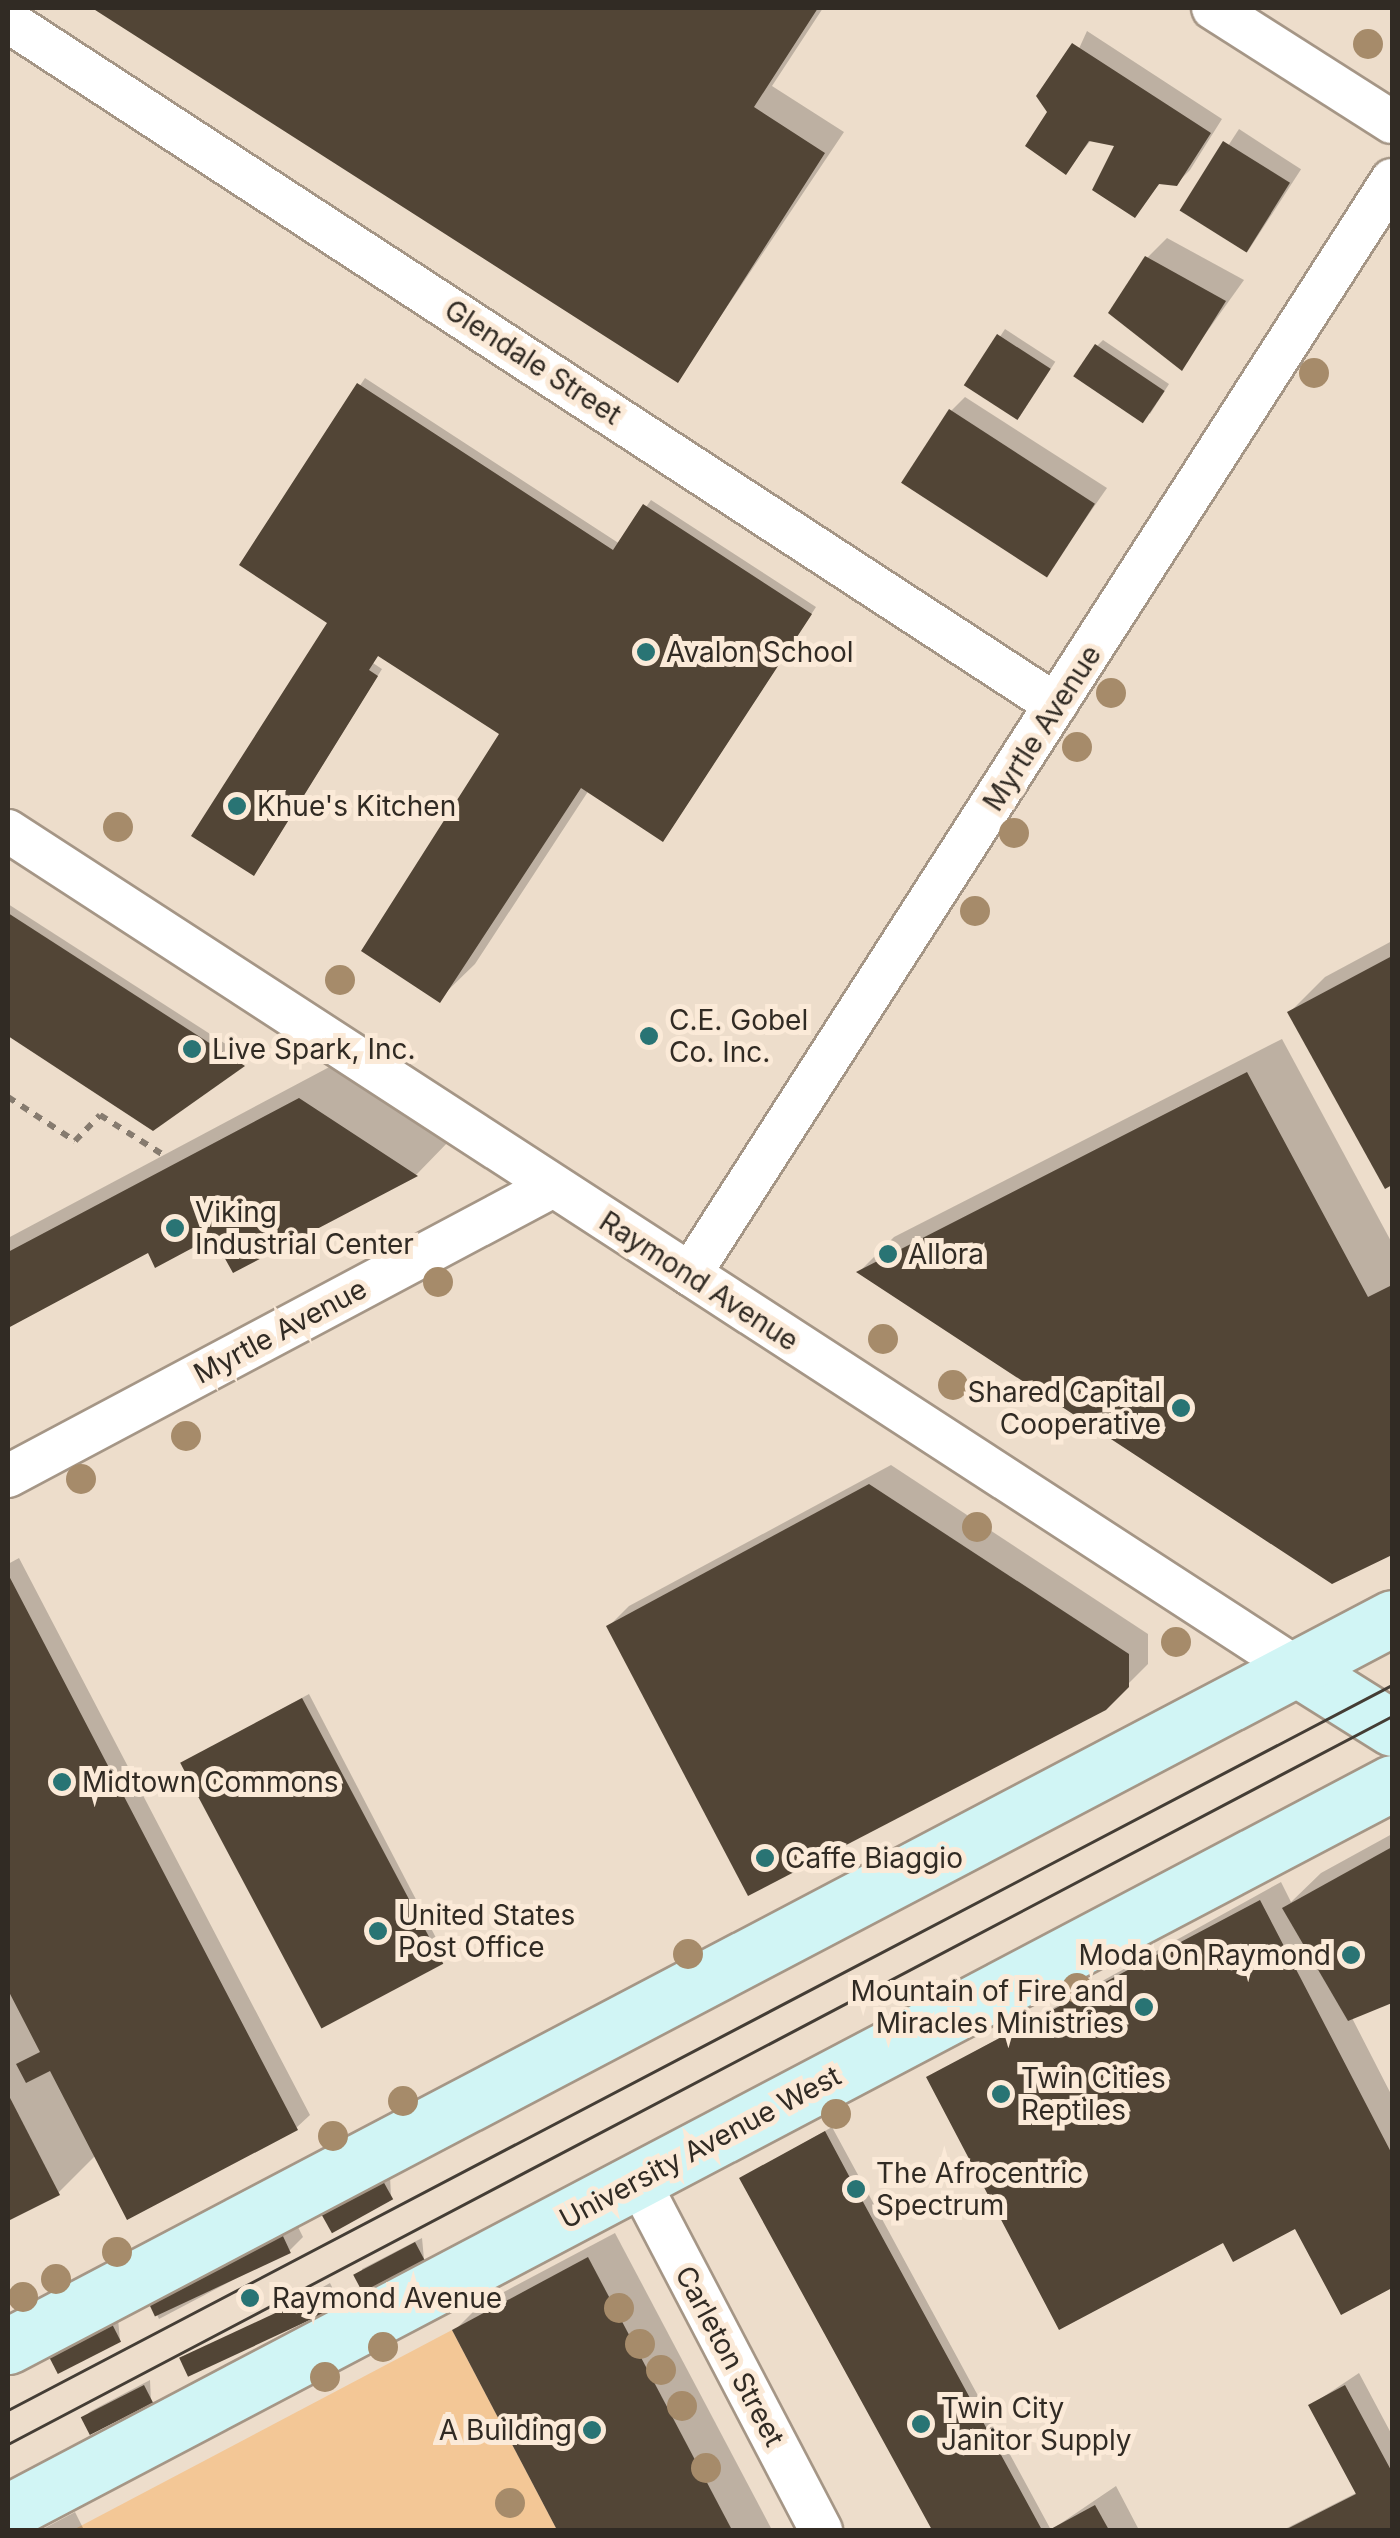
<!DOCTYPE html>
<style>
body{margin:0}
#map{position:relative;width:1400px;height:2538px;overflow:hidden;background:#edddcb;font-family:Inter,sans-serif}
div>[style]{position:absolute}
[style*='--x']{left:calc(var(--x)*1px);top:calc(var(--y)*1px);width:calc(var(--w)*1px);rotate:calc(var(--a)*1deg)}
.green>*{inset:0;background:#f3c796}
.shadow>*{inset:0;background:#0003;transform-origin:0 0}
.building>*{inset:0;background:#524536;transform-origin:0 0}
.path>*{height:6px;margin-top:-3px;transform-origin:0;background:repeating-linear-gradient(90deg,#867b6f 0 8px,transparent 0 16px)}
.roads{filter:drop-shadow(2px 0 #a59686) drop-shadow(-2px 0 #a59686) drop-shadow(0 2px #a59686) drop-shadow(0 -2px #a59686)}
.street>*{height:42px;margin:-21px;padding:0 21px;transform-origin:21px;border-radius:21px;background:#fff}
.secondary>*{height:55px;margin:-27.5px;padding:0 27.5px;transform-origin:27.5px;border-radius:27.5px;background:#d1f5f5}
.tram>*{height:2.5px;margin:-1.25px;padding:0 1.25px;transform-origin:1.25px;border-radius:1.25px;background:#443d35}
.trees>*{width:30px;height:30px;margin:-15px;border-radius:50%;background:#a68b6a}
.dots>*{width:28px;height:28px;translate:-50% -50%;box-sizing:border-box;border:5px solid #fbead8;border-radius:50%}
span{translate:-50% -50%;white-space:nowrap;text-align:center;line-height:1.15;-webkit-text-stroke:10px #fbead8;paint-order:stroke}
.street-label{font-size:28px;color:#312b24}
.poi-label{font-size:28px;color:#312b24}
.left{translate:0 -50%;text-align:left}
.right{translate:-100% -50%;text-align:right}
.frame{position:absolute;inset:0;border:10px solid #312b24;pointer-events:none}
</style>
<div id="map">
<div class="green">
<div style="clip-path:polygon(452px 2330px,557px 2530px,73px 2530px)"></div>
</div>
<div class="shadow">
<div style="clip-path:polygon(96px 8px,823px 8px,772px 86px,844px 132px,678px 380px)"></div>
<div style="clip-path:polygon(1087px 31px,1222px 119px,1190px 170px,1176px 184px,1161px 182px,1134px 214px,1118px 144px,1092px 139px,1066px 171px,1050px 112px)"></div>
<div style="left:1239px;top:129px;width:74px;height:99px;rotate:33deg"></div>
<div style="clip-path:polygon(1167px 238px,1244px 280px,1181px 368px,1147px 258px)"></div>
<div style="left:1005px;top:329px;width:60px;height:66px;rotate:33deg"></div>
<div style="clip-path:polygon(1103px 340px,1169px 384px,1150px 414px,1097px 346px)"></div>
<div style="clip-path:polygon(365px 378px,620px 544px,651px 500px,816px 607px,669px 832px,589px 790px,475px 964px,439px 999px,503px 734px,379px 654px,373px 663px,382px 669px,260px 866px,331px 622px,242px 564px)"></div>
<div style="clip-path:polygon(965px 397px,1107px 488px,1047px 574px,951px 411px)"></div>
<div style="clip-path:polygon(8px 904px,249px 1059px,153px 1128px,8px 1033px)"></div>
<div style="clip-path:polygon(1392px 941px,1392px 1183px,1386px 1186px,1290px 1012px,1325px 977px)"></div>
<div style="clip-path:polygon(1282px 1039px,1392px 1243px,1392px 1552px,1332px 1581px,860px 1271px,894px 1237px)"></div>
<div style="clip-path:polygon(335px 1064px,451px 1139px,417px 1174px,234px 1270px,214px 1234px,150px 1249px,8px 1325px,8px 1238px)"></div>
<div style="clip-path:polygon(891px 1465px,1148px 1634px,1148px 1664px,1127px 1685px,609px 1626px,629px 1606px)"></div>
<div style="clip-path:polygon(19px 1558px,310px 2115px,296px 2128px,96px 2155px,58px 2193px,8px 2219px,8px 1564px)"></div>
<div style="clip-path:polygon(309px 1694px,446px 1957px,439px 1963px,183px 1763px)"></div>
<div style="clip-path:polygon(1392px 1834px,1392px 2000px,1351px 2016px,1392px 2096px,1392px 2285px,1342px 2312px,1296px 2226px,1224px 2240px,929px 2077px,1281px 1882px,1291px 1902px,1321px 1873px)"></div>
<div style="clip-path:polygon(832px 2127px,1051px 2530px,1116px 2486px,1139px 2530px,935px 2530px,742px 2178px)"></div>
<div style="clip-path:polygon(390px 2176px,391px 2197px,324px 2213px,330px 2207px)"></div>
<div style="clip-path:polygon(296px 2223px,303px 2237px,290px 2250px,159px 2319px,152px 2304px,165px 2291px)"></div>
<div style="clip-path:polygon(615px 2233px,772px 2530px,560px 2530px,455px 2330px,481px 2304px)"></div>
<div style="clip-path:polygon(422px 2238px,424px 2259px,364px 2290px,362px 2269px)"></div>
<div style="clip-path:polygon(330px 2283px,337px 2297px,324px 2311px,186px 2365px)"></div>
<div style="clip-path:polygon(118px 2319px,120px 2340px,53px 2356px,59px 2350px)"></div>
<div style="clip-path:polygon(1359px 2373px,1392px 2435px,1392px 2530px,1283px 2530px,1358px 2492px,1311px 2405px)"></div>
<div style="clip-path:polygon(150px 2380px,151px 2401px,84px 2417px,91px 2411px)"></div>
<div style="clip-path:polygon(75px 2512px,84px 2530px,41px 2530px)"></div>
</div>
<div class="building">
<div style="clip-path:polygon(92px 8px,818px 8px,754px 107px,825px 153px,678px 383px)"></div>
<div style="clip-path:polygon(1072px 43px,1211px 133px,1177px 186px,1159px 184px,1135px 218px,1092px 190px,1114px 146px,1089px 141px,1066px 175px,1025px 146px,1047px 112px,1036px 96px)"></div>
<div style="left:1223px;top:141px;width:79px;height:82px;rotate:32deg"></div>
<div style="clip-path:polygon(1145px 256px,1226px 301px,1182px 371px,1108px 313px)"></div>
<div style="left:997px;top:334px;width:64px;height:61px;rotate:33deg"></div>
<div style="left:1095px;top:344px;width:84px;height:39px;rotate:34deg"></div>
<div style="clip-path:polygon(357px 383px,613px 550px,643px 504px,812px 614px,663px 842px,581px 788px,440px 1003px,361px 951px,499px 734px,378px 656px,369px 670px,378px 676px,254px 876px,191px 836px,327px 623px,239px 565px)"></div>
<div style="left:949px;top:409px;width:174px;height:88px;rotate:33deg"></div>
<div style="clip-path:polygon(8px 913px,245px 1066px,153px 1131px,8px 1036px)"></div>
<div style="clip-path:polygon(1392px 956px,1392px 1185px,1385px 1189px,1287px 1012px)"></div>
<div style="clip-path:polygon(1247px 1072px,1368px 1297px,1392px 1285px,1392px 1555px,1332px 1584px,856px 1272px)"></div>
<div style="clip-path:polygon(299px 1098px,418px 1176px,233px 1273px,213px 1237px,155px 1268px,148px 1253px,8px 1328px,8px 1252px)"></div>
<div style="clip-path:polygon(869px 1484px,1129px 1654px,1129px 1687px,1106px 1710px,748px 1896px,606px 1626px)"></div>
<div style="clip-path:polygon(8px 1574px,298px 2130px,127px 2220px,50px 2071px,26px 2083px,16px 2064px,40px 2052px,8px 1990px)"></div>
<div style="left:302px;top:1698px;width:301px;height:138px;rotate:62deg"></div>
<div style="clip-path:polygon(1392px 1847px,1392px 2003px,1348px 2021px,1282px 1908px)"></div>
<div style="clip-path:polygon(1260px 1900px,1392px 2154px,1392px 2288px,1341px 2315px,1295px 2229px,1233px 2262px,1223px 2243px,1059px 2330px,926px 2077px)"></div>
<div style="clip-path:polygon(8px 2094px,60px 2195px,8px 2221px)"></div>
<div style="clip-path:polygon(825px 2131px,856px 2189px,1042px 2530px,932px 2530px,739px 2178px)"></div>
<div style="left:383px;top:2181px;width:21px;height:70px;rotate:61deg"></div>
<div style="left:282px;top:2234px;width:21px;height:150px;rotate:65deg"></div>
<div style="left:415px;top:2242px;width:21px;height:70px;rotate:62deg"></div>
<div style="clip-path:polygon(588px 2257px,732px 2530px,557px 2530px,452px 2330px)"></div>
<div style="left:316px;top:2294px;width:21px;height:151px;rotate:65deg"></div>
<div style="left:112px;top:2324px;width:20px;height:71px;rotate:63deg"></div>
<div style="left:144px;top:2385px;width:20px;height:71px;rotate:63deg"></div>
<div style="clip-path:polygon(1345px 2385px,1392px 2472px,1392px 2530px,1285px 2530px,1356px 2494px,1308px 2405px)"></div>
<div style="clip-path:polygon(1095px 2505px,1109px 2530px,1049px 2530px)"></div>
</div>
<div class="path">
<div style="--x:8;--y:1097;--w:80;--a:33.3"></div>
<div style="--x:75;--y:1141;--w:36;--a:-46"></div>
<div style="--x:100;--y:1115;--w:73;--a:32.2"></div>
</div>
<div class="roads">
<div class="street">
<div style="--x:1213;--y:8;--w:212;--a:32.5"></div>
<div style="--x:8;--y:21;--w:1251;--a:33.13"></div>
<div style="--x:8;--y:831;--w:1538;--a:33.01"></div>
<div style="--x:690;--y:1274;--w:1300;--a:-57.31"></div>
<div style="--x:8;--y:1476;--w:617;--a:-28.02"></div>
<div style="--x:639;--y:2182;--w:393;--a:62.4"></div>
</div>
<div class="secondary">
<div style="--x:1298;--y:1669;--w:111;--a:32.1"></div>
<div style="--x:8;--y:2346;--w:1564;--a:-27.74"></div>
<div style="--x:8;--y:2512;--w:1564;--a:-27.78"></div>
</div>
</div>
<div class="tram">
<div style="--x:8;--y:2410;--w:1562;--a:-27.65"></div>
<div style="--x:8;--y:2444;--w:1564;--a:-27.74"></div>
</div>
<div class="trees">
<div style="left:1368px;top:44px"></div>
<div style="left:1314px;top:373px"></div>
<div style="left:1111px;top:693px"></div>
<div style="left:1077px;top:747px"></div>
<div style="left:118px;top:827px"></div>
<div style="left:1014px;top:833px"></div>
<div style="left:975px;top:911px"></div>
<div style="left:340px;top:980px"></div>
<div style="left:438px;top:1282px"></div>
<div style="left:883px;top:1339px"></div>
<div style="left:953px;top:1385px"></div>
<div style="left:186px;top:1436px"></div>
<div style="left:81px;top:1479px"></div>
<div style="left:977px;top:1527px"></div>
<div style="left:1176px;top:1642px"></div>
<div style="left:688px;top:1954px"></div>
<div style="left:1077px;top:1988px"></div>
<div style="left:403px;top:2101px"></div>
<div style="left:836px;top:2114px"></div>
<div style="left:333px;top:2136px"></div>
<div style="left:117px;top:2252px"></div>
<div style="left:56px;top:2279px"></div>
<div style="left:23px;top:2297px"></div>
<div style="left:619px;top:2308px"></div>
<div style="left:640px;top:2344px"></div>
<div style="left:383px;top:2347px"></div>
<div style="left:661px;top:2370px"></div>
<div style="left:325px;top:2377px"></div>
<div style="left:682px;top:2406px"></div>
<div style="left:706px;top:2468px"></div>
<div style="left:510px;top:2503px"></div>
</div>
<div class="dots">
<div style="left:646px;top:652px;background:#297474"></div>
<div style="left:237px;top:806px;background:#297474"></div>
<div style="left:649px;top:1036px;background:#297474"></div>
<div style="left:192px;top:1049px;background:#297474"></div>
<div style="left:175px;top:1228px;background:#297474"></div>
<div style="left:888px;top:1254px;background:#297474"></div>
<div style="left:1181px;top:1408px;background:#297474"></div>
<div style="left:62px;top:1782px;background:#297474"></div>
<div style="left:765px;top:1858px;background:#297474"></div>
<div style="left:378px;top:1931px;background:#297474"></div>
<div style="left:1351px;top:1955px;background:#297474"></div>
<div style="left:1144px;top:2007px;background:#297474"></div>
<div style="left:1001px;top:2094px;background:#297474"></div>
<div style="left:856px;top:2189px;background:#297474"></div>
<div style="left:250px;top:2298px;background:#297474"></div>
<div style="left:921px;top:2424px;background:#297474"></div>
<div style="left:592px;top:2430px;background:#297474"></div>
</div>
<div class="street-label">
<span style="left:533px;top:362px;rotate:33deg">Glendale Street</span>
<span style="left:1042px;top:728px;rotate:-57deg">Myrtle Avenue</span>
<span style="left:699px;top:1281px;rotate:33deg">Raymond Avenue</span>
<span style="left:280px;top:1331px;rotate:-28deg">Myrtle Avenue</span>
<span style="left:700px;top:2147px;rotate:-28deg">University Avenue West</span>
<span style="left:730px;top:2356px;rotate:62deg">Carleton Street</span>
</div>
<div class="poi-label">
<span class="left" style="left:666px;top:652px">Avalon School</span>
<span class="left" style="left:257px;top:806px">Khue's Kitchen</span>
<span class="left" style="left:669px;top:1036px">C.E. Gobel<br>Co. Inc.</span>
<span class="left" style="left:212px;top:1049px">Live Spark, Inc.</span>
<span class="left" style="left:195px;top:1228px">Viking<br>Industrial Center</span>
<span class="left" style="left:908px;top:1254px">Allora</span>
<span class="right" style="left:1161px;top:1408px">Shared Capital<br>Cooperative</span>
<span class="left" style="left:82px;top:1782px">Midtown Commons</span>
<span class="left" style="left:785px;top:1858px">Caffe Biaggio</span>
<span class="left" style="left:398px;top:1931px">United States<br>Post Office</span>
<span class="right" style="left:1331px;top:1955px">Moda On Raymond</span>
<span class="right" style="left:1124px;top:2007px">Mountain of Fire and<br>Miracles Ministries</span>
<span class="left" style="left:1021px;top:2094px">Twin Cities<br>Reptiles</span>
<span class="left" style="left:876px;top:2189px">The Afrocentric<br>Spectrum</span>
<span class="left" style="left:272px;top:2298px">Raymond Avenue</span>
<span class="left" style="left:941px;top:2424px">Twin City<br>Janitor Supply</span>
<span class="right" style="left:572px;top:2430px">A Building</span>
</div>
<div class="frame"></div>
</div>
